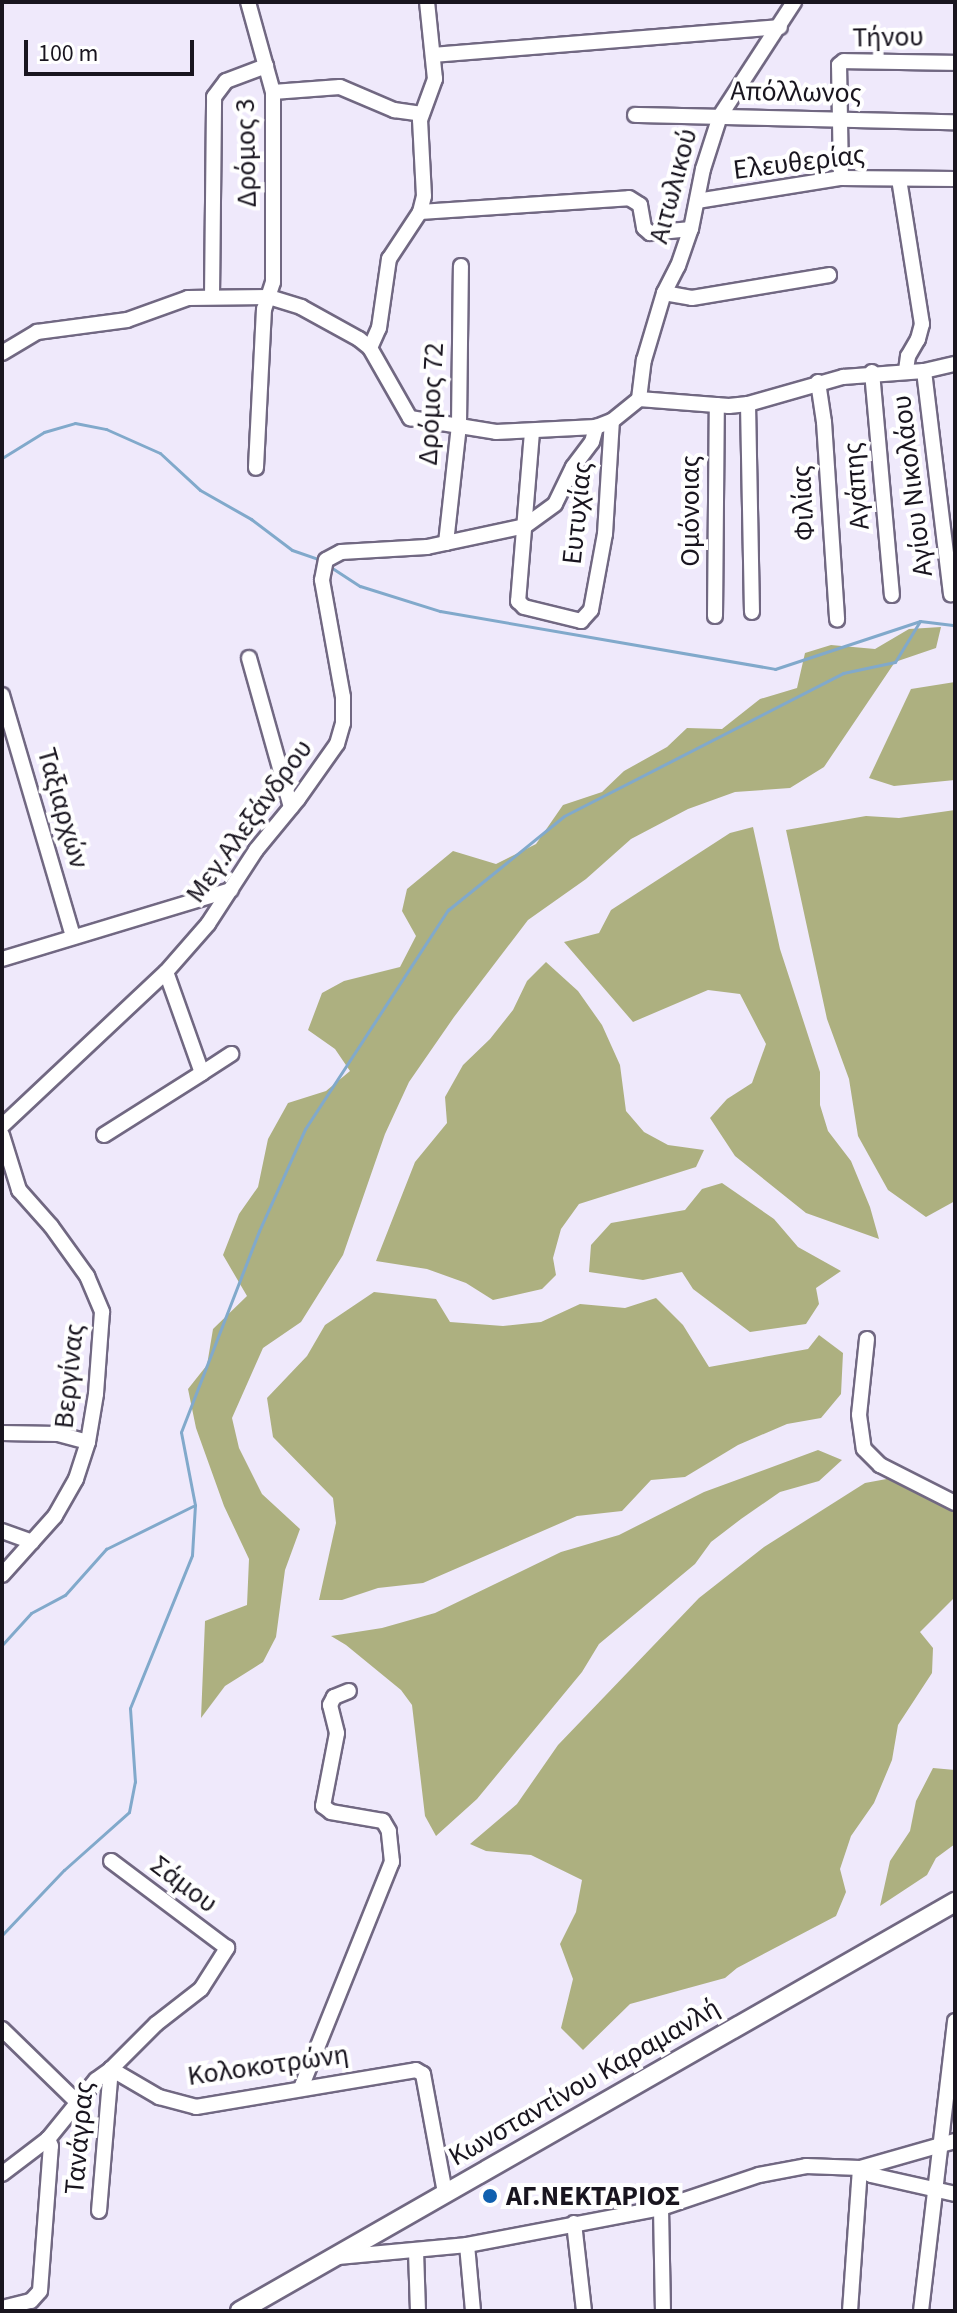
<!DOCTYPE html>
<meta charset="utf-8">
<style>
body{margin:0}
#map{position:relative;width:957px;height:2313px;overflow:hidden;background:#efe9fb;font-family:"Source Sans 3",sans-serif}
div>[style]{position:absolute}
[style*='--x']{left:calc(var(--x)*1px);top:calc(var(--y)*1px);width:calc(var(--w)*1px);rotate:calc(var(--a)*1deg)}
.forest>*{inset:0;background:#adb080}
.stream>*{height:3px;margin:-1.5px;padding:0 1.5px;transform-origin:1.5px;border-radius:1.5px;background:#81a9cb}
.roads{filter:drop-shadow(2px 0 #716882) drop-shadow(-2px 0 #716882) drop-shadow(0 2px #716882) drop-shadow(0 -2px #716882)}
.minor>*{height:14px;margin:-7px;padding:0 7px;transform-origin:7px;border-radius:7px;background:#fff}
.major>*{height:18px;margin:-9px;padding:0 9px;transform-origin:9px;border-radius:9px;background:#fff}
.dots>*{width:22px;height:22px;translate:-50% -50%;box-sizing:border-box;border:4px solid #fff;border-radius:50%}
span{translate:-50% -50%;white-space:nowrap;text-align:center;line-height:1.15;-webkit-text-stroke:8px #fff;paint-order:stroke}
.street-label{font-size:28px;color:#19151f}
.poi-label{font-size:28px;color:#19151f;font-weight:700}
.left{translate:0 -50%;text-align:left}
.frame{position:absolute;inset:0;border:4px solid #19151f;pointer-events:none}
.scale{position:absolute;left:24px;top:40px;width:170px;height:36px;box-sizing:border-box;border:4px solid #19151f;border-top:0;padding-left:10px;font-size:24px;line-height:28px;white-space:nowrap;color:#19151f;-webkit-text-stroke:6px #fff;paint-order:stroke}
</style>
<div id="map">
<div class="forest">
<div style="clip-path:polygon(941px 627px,936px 648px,895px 662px,824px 767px,790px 788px,735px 792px,688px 809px,631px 839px,586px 879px,528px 920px,454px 1017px,409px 1082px,385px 1134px,343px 1255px,301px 1322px,263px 1348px,232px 1418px,239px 1448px,262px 1494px,300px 1529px,285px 1570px,276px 1637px,263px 1662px,225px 1686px,201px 1718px,205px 1621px,247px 1605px,249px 1559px,224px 1506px,196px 1428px,188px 1389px,207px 1365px,213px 1329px,247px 1296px,223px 1255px,239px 1214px,258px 1187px,268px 1139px,288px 1103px,326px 1091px,350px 1071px,335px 1049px,308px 1030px,322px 993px,344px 981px,400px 967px,416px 936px,402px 911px,407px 889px,453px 851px,496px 864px,536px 844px,563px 805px,602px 792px,624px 771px,667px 747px,687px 728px,722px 729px,760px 699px,797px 688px,805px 653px,831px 645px,875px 649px,909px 629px)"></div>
<div style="clip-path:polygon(955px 682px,955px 780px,894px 786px,869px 778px,911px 689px)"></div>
<div style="clip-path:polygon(955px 810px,955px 1201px,926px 1217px,888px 1190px,858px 1136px,849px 1079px,827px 1019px,786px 830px,866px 816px,899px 818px)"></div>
<div style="clip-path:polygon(753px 827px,780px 949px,820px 1072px,820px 1105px,828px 1131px,851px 1161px,870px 1207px,879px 1239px,806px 1213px,735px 1156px,710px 1118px,727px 1099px,752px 1083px,766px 1044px,740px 994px,708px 990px,633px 1022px,564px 942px,599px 933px,611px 910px,730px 833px)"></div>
<div style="clip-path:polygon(546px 962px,578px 991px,602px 1025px,620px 1065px,626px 1111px,644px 1132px,668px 1145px,704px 1150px,696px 1167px,579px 1204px,561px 1229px,553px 1258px,556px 1275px,542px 1289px,493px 1300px,466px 1283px,427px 1269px,376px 1261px,415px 1162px,447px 1123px,445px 1097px,463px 1065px,490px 1039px,513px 1010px,527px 981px)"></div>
<div style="clip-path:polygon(722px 1183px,774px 1219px,798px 1247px,841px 1271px,816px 1288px,819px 1304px,806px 1324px,750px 1332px,693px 1289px,682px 1272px,643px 1280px,589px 1272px,591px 1245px,611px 1223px,685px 1210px,702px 1189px)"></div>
<div style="clip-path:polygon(374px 1292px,436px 1299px,450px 1322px,503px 1326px,541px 1322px,580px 1304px,625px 1308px,656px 1298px,683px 1325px,709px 1367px,808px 1349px,819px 1335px,843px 1353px,841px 1394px,821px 1418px,787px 1424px,738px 1445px,685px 1477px,651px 1480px,622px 1511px,577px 1516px,423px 1583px,378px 1588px,342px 1600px,319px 1600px,336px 1523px,333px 1498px,273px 1437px,267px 1398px,307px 1356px,325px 1325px)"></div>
<div style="clip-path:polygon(818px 1450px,842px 1460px,819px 1481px,780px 1492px,741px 1519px,711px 1542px,695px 1564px,599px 1644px,582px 1672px,477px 1799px,436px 1836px,425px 1816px,412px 1705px,401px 1690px,346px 1645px,331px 1636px,382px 1628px,435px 1613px,561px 1552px,619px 1535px,704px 1492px)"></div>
<div style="clip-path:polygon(892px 1478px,955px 1509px,955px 1597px,920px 1632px,933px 1648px,932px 1673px,898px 1725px,892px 1760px,874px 1803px,851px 1836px,840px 1869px,846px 1892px,836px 1916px,737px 1968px,725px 1978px,630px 2004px,583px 2050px,561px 2028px,573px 1979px,560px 1944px,576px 1912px,582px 1880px,531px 1855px,486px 1851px,470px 1844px,517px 1804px,558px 1745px,699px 1598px,764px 1547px,865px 1483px)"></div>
<div style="clip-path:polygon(933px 1768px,955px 1770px,955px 1844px,936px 1858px,927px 1875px,880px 1906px,890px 1861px,910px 1831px,916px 1801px)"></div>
</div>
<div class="stream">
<div style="--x:2;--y:458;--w:49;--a:-31.8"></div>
<div style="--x:44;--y:432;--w:32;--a:-16"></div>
<div style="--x:75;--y:423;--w:32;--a:11"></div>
<div style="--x:106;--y:429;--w:59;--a:24"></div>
<div style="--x:160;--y:453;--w:54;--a:42.8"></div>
<div style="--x:200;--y:490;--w:59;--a:29.6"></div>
<div style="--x:251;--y:519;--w:51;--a:37.1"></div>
<div style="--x:292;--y:550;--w:28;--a:19"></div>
<div style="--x:329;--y:566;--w:37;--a:33"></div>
<div style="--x:360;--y:586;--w:84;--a:17.4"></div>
<div style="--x:440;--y:611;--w:340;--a:9.8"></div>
<div style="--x:775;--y:669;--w:153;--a:-18.3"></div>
<div style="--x:920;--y:621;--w:35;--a:7"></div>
<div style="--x:2;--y:1645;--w:43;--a:-47.8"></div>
<div style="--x:31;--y:1613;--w:38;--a:-28"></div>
<div style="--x:65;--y:1595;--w:62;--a:-48.3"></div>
<div style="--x:106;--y:1549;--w:97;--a:-26.3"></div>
<div style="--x:2;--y:1935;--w:90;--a:-46.4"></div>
<div style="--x:64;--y:1870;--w:87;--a:-41.7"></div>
<div style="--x:129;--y:1812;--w:31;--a:-79"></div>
<div style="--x:135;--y:1782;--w:74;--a:-93.9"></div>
<div style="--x:130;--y:1708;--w:165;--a:-67.9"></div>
<div style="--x:192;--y:1555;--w:50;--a:-86.6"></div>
<div style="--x:195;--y:1505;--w:74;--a:-100.9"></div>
<div style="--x:181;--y:1432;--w:216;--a:-68.8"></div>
<div style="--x:259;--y:1231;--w:112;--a:-65.7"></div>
<div style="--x:305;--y:1129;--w:262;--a:-56.9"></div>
<div style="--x:448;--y:910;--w:149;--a:-39"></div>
<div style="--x:564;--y:816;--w:314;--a:-27.1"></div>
<div style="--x:843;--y:673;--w:53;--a:-11.9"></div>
<div style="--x:895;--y:662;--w:48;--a:-58.6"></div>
</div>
<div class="roads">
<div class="minor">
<div style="--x:248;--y:2;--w:93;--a:74.5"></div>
<div style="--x:273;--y:92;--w:190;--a:90"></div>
<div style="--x:273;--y:282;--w:28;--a:108"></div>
<div style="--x:264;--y:309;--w:159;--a:92.9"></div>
<div style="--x:433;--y:55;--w:348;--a:-4.6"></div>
<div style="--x:273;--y:92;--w:67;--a:-4.3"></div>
<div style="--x:340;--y:87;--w:59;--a:23.1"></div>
<div style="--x:394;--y:110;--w:28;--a:8"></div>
<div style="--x:635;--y:115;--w:320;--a:1.3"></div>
<div style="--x:841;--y:178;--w:113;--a:-91"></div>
<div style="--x:839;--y:65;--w:6;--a:-39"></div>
<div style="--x:844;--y:61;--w:111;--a:1"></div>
<div style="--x:899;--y:179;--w:147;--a:81"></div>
<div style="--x:922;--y:324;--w:16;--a:105"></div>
<div style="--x:918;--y:339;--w:20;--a:120"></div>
<div style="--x:908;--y:356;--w:15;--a:98"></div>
<div style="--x:697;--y:201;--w:146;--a:-9.1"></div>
<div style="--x:841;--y:178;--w:114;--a:0.5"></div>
<div style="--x:420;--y:212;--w:209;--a:-3.8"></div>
<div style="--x:629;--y:198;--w:13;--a:32"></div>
<div style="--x:640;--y:205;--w:23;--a:80"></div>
<div style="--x:644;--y:228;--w:8;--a:40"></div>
<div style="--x:650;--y:233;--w:41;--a:-5.6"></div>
<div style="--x:664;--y:293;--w:28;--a:10"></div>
<div style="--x:692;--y:298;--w:139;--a:-9.5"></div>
<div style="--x:212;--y:297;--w:200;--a:-89.4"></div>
<div style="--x:214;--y:97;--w:20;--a:-53"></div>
<div style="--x:226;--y:81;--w:43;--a:-20.6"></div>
<div style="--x:370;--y:348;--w:22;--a:-66"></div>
<div style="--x:379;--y:328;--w:70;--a:-81.8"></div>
<div style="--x:389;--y:259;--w:56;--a:-56.6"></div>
<div style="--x:420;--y:212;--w:16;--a:-76"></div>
<div style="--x:424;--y:196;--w:76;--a:-93"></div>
<div style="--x:420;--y:120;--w:44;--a:-69.9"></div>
<div style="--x:435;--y:79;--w:77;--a:-95.9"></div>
<div style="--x:2;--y:353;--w:41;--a:-31"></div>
<div style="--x:37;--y:332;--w:91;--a:-7.6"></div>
<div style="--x:127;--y:320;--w:65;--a:-19.8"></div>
<div style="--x:188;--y:298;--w:81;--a:-0.7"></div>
<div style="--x:269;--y:297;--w:34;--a:17"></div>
<div style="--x:301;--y:307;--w:66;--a:28.9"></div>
<div style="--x:359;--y:339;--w:14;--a:39"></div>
<div style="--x:370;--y:348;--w:81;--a:60.3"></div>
<div style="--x:410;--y:418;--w:87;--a:9.2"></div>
<div style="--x:496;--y:432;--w:100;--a:-2.9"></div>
<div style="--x:924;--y:371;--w:225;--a:83.1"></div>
<div style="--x:872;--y:372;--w:224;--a:84.9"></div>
<div style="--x:818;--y:382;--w:40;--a:81.5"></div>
<div style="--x:824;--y:422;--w:198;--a:86.2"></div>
<div style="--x:639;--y:399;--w:39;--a:-83"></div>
<div style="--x:644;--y:360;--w:70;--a:-73.4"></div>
<div style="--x:664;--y:293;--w:30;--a:-63"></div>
<div style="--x:678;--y:266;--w:39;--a:-71"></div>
<div style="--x:691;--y:229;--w:61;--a:-78.7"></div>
<div style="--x:703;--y:169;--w:56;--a:-72.2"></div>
<div style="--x:720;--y:116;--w:136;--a:-57"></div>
<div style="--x:639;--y:399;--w:90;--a:4.4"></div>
<div style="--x:729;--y:406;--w:19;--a:-6"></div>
<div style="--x:748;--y:404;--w:99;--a:-15.9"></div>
<div style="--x:843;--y:377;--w:81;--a:-4.2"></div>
<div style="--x:924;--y:371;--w:32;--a:-13"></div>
<div style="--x:748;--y:404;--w:208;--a:88.9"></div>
<div style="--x:532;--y:432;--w:170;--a:94.7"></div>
<div style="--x:518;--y:601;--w:8;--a:45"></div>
<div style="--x:524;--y:607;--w:59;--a:13.8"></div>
<div style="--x:581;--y:621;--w:15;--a:-48"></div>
<div style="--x:591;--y:610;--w:77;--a:-79.6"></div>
<div style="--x:605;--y:534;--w:113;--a:-86.5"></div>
<div style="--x:446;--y:543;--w:119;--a:-83.7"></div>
<div style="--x:459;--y:425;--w:159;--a:-89.3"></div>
<div style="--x:715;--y:616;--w:211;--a:-89.5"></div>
<div style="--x:249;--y:658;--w:155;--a:74.3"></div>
<div style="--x:2;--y:695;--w:252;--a:73.6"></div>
<div style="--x:2;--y:959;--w:239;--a:-16.8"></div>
<div style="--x:202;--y:1073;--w:35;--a:-33"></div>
<div style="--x:2;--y:1126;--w:225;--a:-43.2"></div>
<div style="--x:166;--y:972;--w:64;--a:-48.8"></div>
<div style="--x:208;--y:924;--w:88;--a:-57"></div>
<div style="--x:256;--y:850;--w:66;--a:-50.5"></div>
<div style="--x:298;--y:799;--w:67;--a:-54.7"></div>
<div style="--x:337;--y:744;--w:22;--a:-74"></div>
<div style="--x:343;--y:723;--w:26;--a:-90"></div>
<div style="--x:343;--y:697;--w:119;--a:-100.2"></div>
<div style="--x:322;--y:580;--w:20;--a:-79"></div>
<div style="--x:326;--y:560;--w:17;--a:-28"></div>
<div style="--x:341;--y:552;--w:86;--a:-3.3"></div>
<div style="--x:427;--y:547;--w:100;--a:-12.1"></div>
<div style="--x:525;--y:526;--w:37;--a:-36"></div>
<div style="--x:555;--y:504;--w:41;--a:-64.1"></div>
<div style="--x:573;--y:467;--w:31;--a:-53"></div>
<div style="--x:592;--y:442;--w:16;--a:-75"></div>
<div style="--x:596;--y:427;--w:17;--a:-21"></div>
<div style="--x:612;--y:421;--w:35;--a:-39"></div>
<div style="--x:2;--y:1135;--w:58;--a:72.8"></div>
<div style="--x:19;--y:1190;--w:48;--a:48.4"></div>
<div style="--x:51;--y:1226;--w:62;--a:54.2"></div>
<div style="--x:87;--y:1276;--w:39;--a:67"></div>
<div style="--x:102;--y:1312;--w:82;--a:94.2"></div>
<div style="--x:96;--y:1394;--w:49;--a:99.5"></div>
<div style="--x:88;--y:1442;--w:39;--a:108"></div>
<div style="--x:76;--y:1479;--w:43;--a:119.6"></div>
<div style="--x:55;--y:1516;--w:79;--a:131.9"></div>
<div style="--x:104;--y:1135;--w:116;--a:-32.3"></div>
<div style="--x:202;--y:1073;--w:107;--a:-109.6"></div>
<div style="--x:867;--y:1339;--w:76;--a:96"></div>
<div style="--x:859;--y:1415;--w:34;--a:82"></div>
<div style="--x:864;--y:1449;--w:23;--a:45"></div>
<div style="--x:880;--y:1465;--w:84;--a:26.9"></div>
<div style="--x:2;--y:1433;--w:56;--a:1"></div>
<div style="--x:58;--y:1434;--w:31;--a:15"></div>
<div style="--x:2;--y:1531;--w:32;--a:20"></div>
<div style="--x:2;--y:2029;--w:105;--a:44.2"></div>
<div style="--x:301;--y:2088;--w:244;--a:-68.1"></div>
<div style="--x:392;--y:1862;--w:31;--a:-96"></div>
<div style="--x:389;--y:1831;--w:12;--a:-121"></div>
<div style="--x:383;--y:1821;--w:53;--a:-170.2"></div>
<div style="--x:331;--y:1812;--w:10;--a:-143"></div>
<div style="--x:323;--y:1806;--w:74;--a:-79.1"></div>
<div style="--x:337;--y:1733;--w:29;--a:-104"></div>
<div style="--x:330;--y:1705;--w:9;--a:-63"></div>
<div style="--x:334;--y:1697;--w:16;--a:-22"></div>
<div style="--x:2;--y:2174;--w:58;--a:-37.3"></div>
<div style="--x:48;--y:2139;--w:76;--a:-50.9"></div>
<div style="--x:96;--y:2080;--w:19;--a:-36"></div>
<div style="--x:111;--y:2069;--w:56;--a:30.3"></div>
<div style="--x:159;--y:2097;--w:38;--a:15"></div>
<div style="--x:196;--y:2107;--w:223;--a:-9.5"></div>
<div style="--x:416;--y:2070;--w:8;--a:30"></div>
<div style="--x:423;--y:2074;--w:121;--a:79.5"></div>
<div style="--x:661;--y:2208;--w:103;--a:88.9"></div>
<div style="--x:99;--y:2211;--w:143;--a:-85.2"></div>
<div style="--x:111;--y:2069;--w:64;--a:-45"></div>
<div style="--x:156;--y:2024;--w:57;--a:-37.9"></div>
<div style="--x:201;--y:1989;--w:49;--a:-57.6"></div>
<div style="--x:227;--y:1948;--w:145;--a:-143.1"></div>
<div style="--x:574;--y:2223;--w:89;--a:83.5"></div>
<div style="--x:467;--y:2245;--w:66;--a:84.8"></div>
<div style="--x:416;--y:2251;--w:60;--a:88.1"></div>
<div style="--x:338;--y:2257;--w:130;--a:-5.3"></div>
<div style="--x:467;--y:2245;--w:197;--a:-10.8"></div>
<div style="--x:661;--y:2208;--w:103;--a:-18.6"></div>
<div style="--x:759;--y:2175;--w:48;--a:-10.8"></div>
<div style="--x:806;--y:2166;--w:54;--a:2.1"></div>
<div style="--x:860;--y:2168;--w:13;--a:32"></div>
<div style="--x:871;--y:2175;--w:86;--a:12.7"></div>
<div style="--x:2;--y:2308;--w:30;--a:-14"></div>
<div style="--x:31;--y:2301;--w:13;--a:-48"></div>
<div style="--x:40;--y:2291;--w:145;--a:-85.7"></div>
<div style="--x:51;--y:2146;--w:8;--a:-113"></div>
<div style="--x:850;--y:2311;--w:143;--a:-86"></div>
<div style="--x:860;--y:2168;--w:99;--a:-15.9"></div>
<div style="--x:921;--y:2311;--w:292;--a:-83.3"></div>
</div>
<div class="major">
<div style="--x:240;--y:2311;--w:824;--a:-29.77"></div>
</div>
</div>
<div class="dots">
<div style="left:490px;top:2196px;background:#1060af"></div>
</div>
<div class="street-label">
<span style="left:888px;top:37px;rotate:-1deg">Τήνου</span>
<span style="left:796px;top:92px;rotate:1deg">Απόλλωνος</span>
<span style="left:246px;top:153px;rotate:-91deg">Δρόμος 3</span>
<span style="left:799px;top:162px;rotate:-7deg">Ελευθερίας</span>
<span style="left:673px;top:186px;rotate:-75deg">Αιτωλικού</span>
<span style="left:431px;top:404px;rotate:-87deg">Δρόμος 72</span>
<span style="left:856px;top:486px;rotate:-95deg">Αγάπης</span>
<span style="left:912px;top:486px;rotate:-97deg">Αγίου Νικολάου</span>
<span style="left:803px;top:503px;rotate:-93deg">Φιλίας</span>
<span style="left:690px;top:511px;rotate:-90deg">Ομόνοιας</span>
<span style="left:577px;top:513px;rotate:-84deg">Ευτυχίας</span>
<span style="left:63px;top:808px;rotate:74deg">Ταξιαρχών</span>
<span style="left:249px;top:821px;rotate:-54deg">Μεγ.Αλεξάνδρου</span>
<span style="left:69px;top:1376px;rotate:-84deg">Βεργίνας</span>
<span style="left:184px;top:1884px;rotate:37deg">Σάμου</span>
<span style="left:268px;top:2065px;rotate:-8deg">Κολοκοτρώνη</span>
<span style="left:584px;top:2082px;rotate:-30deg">Κωνσταντίνου Καραμανλή</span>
<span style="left:79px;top:2138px;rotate:-85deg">Τανάγρας</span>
</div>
<div class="poi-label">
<span class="left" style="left:506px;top:2196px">ΑΓ.ΝΕΚΤΑΡΙΟΣ</span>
</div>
<div class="frame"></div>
<div class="scale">100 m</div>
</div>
